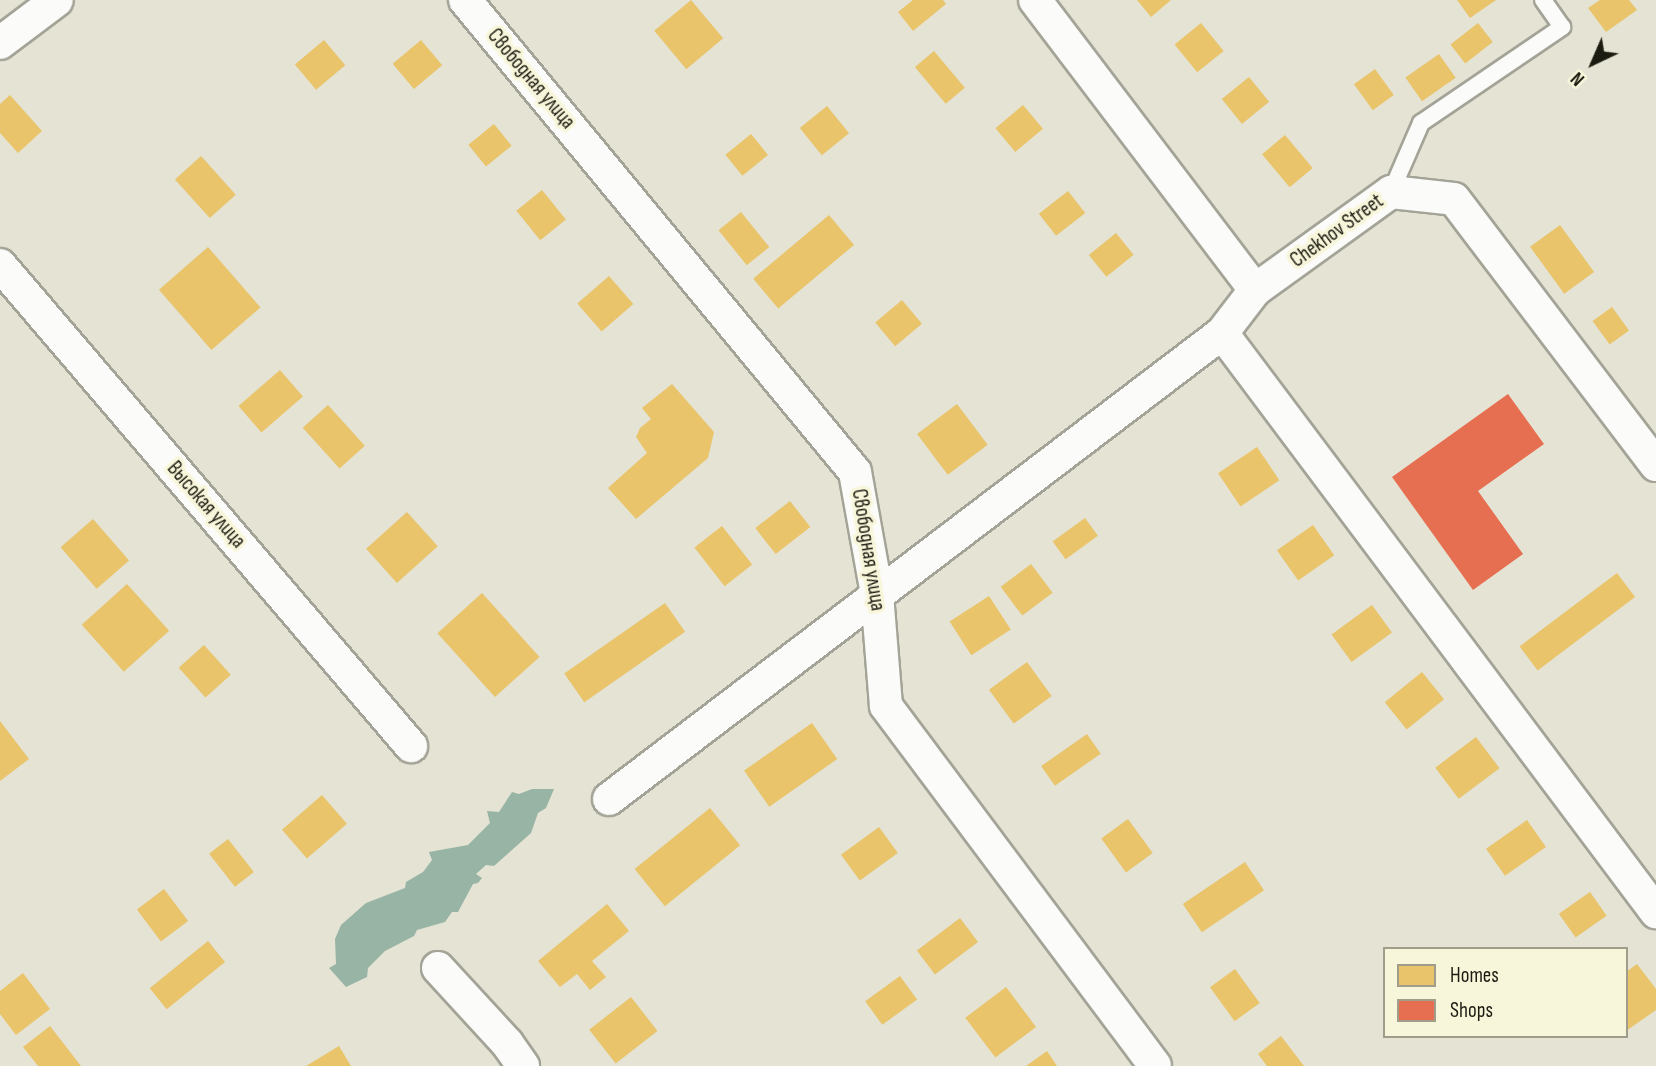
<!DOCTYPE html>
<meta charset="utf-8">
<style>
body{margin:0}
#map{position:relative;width:1656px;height:1066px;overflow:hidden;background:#e4e3d4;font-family:"Sofia Sans Condensed",sans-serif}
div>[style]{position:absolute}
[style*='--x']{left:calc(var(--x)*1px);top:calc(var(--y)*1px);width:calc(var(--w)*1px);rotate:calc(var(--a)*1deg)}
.water>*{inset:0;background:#98b4a5}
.homes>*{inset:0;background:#e9c46a;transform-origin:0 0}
.shops>*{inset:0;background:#e76f51}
.roads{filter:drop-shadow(2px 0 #a3a397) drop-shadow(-2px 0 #a3a397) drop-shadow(0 2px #a3a397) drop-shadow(0 -2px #a3a397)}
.service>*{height:16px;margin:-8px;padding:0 8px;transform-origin:8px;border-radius:8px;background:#fbfbf9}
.minor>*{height:32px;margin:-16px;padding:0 16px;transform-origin:16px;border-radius:16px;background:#fbfbf9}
span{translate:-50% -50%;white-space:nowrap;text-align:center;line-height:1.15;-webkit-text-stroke:7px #f8f6da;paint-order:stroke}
.street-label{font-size:21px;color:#1c1b11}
.legend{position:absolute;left:1383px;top:947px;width:245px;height:91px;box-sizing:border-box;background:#f8f6da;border:2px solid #a09e8a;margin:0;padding:9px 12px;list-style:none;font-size:21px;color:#1c1b11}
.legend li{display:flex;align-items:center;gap:14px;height:35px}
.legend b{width:35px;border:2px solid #a09e8a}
.north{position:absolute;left:1558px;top:28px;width:70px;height:70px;-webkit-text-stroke:5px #f8f6da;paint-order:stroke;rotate:224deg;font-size:19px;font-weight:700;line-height:28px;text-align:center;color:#1c1b11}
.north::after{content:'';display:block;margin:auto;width:24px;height:32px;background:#1c1b11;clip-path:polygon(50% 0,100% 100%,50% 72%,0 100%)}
</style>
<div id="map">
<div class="water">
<div style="clip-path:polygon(532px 789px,554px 789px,546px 808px,538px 813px,531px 833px,494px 866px,486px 865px,476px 874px,482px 878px,478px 883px,473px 884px,458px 912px,452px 912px,445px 922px,417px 930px,414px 936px,385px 951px,368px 968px,367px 977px,346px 987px,329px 968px,336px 964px,335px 939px,341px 925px,366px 903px,405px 888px,406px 882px,423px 872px,432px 860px,429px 852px,468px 845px,490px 823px,487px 811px,499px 812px,512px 792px,519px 794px)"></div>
</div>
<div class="homes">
<div style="left:691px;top:0;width:50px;height:48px;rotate:50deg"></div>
<div style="clip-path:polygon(913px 0,943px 0,946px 4px,913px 31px,898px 12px)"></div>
<div style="clip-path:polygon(1137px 0,1171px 0,1151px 17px)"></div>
<div style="clip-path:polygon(1457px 0,1496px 0,1470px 18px)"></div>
<div style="clip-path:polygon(1600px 0,1629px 0,1637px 10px,1606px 32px,1588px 8px)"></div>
<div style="left:1201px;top:23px;width:36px;height:34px;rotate:51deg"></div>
<div style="left:1478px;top:23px;width:24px;height:35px;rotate:52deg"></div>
<div style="left:324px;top:40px;width:33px;height:38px;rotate:50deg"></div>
<div style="left:421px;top:40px;width:33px;height:37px;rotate:50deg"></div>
<div style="left:934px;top:51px;width:48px;height:25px;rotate:50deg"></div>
<div style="left:1439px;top:54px;width:29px;height:41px;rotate:55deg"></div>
<div style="left:1375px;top:69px;width:32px;height:26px;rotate:54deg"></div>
<div style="left:1249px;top:77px;width:32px;height:35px;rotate:51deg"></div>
<div style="clip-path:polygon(10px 95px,42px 131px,18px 153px,0 133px,0 104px)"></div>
<div style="left:1023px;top:105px;width:31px;height:36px;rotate:50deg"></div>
<div style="left:827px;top:106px;width:35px;height:35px;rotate:51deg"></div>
<div style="left:494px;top:124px;width:28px;height:33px;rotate:51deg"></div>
<div style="left:751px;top:134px;width:27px;height:33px;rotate:51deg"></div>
<div style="left:1285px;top:135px;width:43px;height:30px;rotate:50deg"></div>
<div style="left:201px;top:156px;width:52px;height:35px;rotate:48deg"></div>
<div style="left:542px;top:190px;width:38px;height:33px;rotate:51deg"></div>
<div style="left:1068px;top:191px;width:28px;height:37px;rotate:52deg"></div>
<div style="left:741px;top:212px;width:45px;height:29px;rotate:51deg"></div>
<div style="left:829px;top:215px;width:39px;height:99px;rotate:50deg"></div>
<div style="left:1560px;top:225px;width:58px;height:37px;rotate:54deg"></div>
<div style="left:1116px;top:233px;width:28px;height:35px;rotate:51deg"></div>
<div style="left:208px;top:247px;width:80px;height:65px;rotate:49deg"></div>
<div style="left:609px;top:276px;width:37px;height:42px;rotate:49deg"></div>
<div style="left:902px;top:300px;width:31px;height:35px;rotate:50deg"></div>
<div style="left:1612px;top:307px;width:29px;height:24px;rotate:54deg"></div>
<div style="left:280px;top:370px;width:35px;height:55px;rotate:49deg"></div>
<div style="clip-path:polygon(672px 384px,714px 432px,708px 458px,636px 519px,608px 488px,647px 453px,636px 437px,640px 428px,651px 419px,642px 408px)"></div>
<div style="left:957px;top:404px;width:51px;height:50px;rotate:53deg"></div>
<div style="left:328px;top:405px;width:55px;height:34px;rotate:48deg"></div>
<div style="left:1257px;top:447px;width:40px;height:47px;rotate:56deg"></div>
<div style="left:790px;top:501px;width:33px;height:44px;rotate:52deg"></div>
<div style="left:407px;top:512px;width:46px;height:55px;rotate:48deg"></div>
<div style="left:1085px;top:518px;width:22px;height:40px;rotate:54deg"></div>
<div style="left:93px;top:519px;width:55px;height:43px;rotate:49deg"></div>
<div style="left:1313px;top:525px;width:37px;height:44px;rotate:55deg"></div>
<div style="left:722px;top:526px;width:49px;height:35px;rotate:52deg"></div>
<div style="left:1031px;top:564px;width:36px;height:38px;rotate:53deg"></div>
<div style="left:1617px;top:573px;width:30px;height:122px;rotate:53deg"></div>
<div style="left:127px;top:584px;width:63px;height:61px;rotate:48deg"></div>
<div style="left:482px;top:593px;width:86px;height:60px;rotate:48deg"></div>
<div style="left:989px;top:596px;width:40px;height:47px;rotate:57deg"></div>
<div style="left:665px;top:603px;width:35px;height:123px;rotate:55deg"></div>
<div style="left:1372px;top:605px;width:34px;height:50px;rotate:54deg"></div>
<div style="left:204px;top:645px;width:40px;height:34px;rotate:48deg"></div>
<div style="left:1027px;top:662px;width:42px;height:47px;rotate:54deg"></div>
<div style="left:1422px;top:672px;width:35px;height:48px;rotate:51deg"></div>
<div style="clip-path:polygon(0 721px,29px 759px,0 781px)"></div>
<div style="left:812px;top:723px;width:44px;height:83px;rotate:55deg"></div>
<div style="left:1087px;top:734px;width:24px;height:56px;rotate:55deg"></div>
<div style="left:1476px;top:737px;width:39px;height:51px;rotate:53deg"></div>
<div style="left:322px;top:795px;width:38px;height:53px;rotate:49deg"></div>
<div style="left:710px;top:808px;width:48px;height:97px;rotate:51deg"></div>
<div style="left:1128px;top:819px;width:42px;height:33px;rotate:54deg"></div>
<div style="left:1527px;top:820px;width:33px;height:50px;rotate:55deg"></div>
<div style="left:879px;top:827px;width:32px;height:47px;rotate:54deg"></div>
<div style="left:228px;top:839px;width:42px;height:24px;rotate:52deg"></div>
<div style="left:1245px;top:862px;width:34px;height:75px;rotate:56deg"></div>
<div style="left:164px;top:889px;width:40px;height:34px;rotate:53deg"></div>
<div style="left:1590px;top:892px;width:29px;height:38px;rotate:55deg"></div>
<div style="clip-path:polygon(607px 904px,629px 931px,592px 961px,606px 977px,590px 990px,577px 974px,560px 987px,538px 961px)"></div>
<div style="left:960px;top:918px;width:30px;height:54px;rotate:53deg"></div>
<div style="left:208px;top:941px;width:27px;height:75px;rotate:51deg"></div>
<div style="clip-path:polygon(1637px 964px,1656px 989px,1656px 1010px,1626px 1031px,1626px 972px)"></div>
<div style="left:1235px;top:969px;width:42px;height:31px;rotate:54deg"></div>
<div style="clip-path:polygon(23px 973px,50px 1009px,16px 1035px,0 1014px,0 991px)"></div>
<div style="left:900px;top:976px;width:29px;height:43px;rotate:54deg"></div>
<div style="left:1006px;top:987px;width:50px;height:51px;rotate:53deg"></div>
<div style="left:631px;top:997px;width:43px;height:53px;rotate:52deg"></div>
<div style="clip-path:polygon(50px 1026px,81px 1066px,38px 1066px,23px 1047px)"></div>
<div style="clip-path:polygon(1281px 1036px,1304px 1066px,1267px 1066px,1258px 1054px)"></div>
<div style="clip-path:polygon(339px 1046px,351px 1066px,306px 1066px)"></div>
<div style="clip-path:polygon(1047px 1051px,1057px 1066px,1026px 1066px)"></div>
</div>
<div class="shops">
<div style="clip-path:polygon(1508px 394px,1544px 444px,1478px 491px,1523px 554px,1473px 590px,1392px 477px)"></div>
</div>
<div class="roads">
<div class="service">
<div style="--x:1391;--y:192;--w:75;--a:-66.5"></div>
<div style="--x:1421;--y:123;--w:171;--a:-34.2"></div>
<div style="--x:1562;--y:27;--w:33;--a:-125"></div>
</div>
<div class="minor">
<div style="--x:465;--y:0;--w:612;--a:50.43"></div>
<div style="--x:855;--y:472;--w:124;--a:79.8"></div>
<div style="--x:877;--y:594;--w:112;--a:85.4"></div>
<div style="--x:886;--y:706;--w:449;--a:53.2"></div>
<div style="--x:1035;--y:0;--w:364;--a:52.8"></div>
<div style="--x:1255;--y:290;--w:168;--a:-35.8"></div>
<div style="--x:1391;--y:192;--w:63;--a:6.3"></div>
<div style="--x:1454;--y:199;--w:334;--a:52.8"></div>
<div style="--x:0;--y:43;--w:71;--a:-37"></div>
<div style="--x:0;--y:265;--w:633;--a:49.49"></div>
<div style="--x:1222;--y:333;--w:724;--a:53.15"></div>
<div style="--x:609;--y:799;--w:770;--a:-37.24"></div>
<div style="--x:1222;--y:333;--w:54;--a:-52.5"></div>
<div style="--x:438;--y:968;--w:102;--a:47.4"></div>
<div style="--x:507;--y:1043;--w:28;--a:55"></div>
</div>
</div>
<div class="street-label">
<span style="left:531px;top:79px;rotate:50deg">Свободная улица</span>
<span style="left:1337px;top:231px;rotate:-36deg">Chekhov Street</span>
<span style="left:206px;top:505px;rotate:49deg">Высокая улица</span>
<span style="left:868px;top:550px;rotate:81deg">Свободная улица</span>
</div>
<ul class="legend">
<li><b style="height:19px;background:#e9c46a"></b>Homes</li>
<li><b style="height:19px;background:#e76f51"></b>Shops</li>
</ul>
<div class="north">N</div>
</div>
